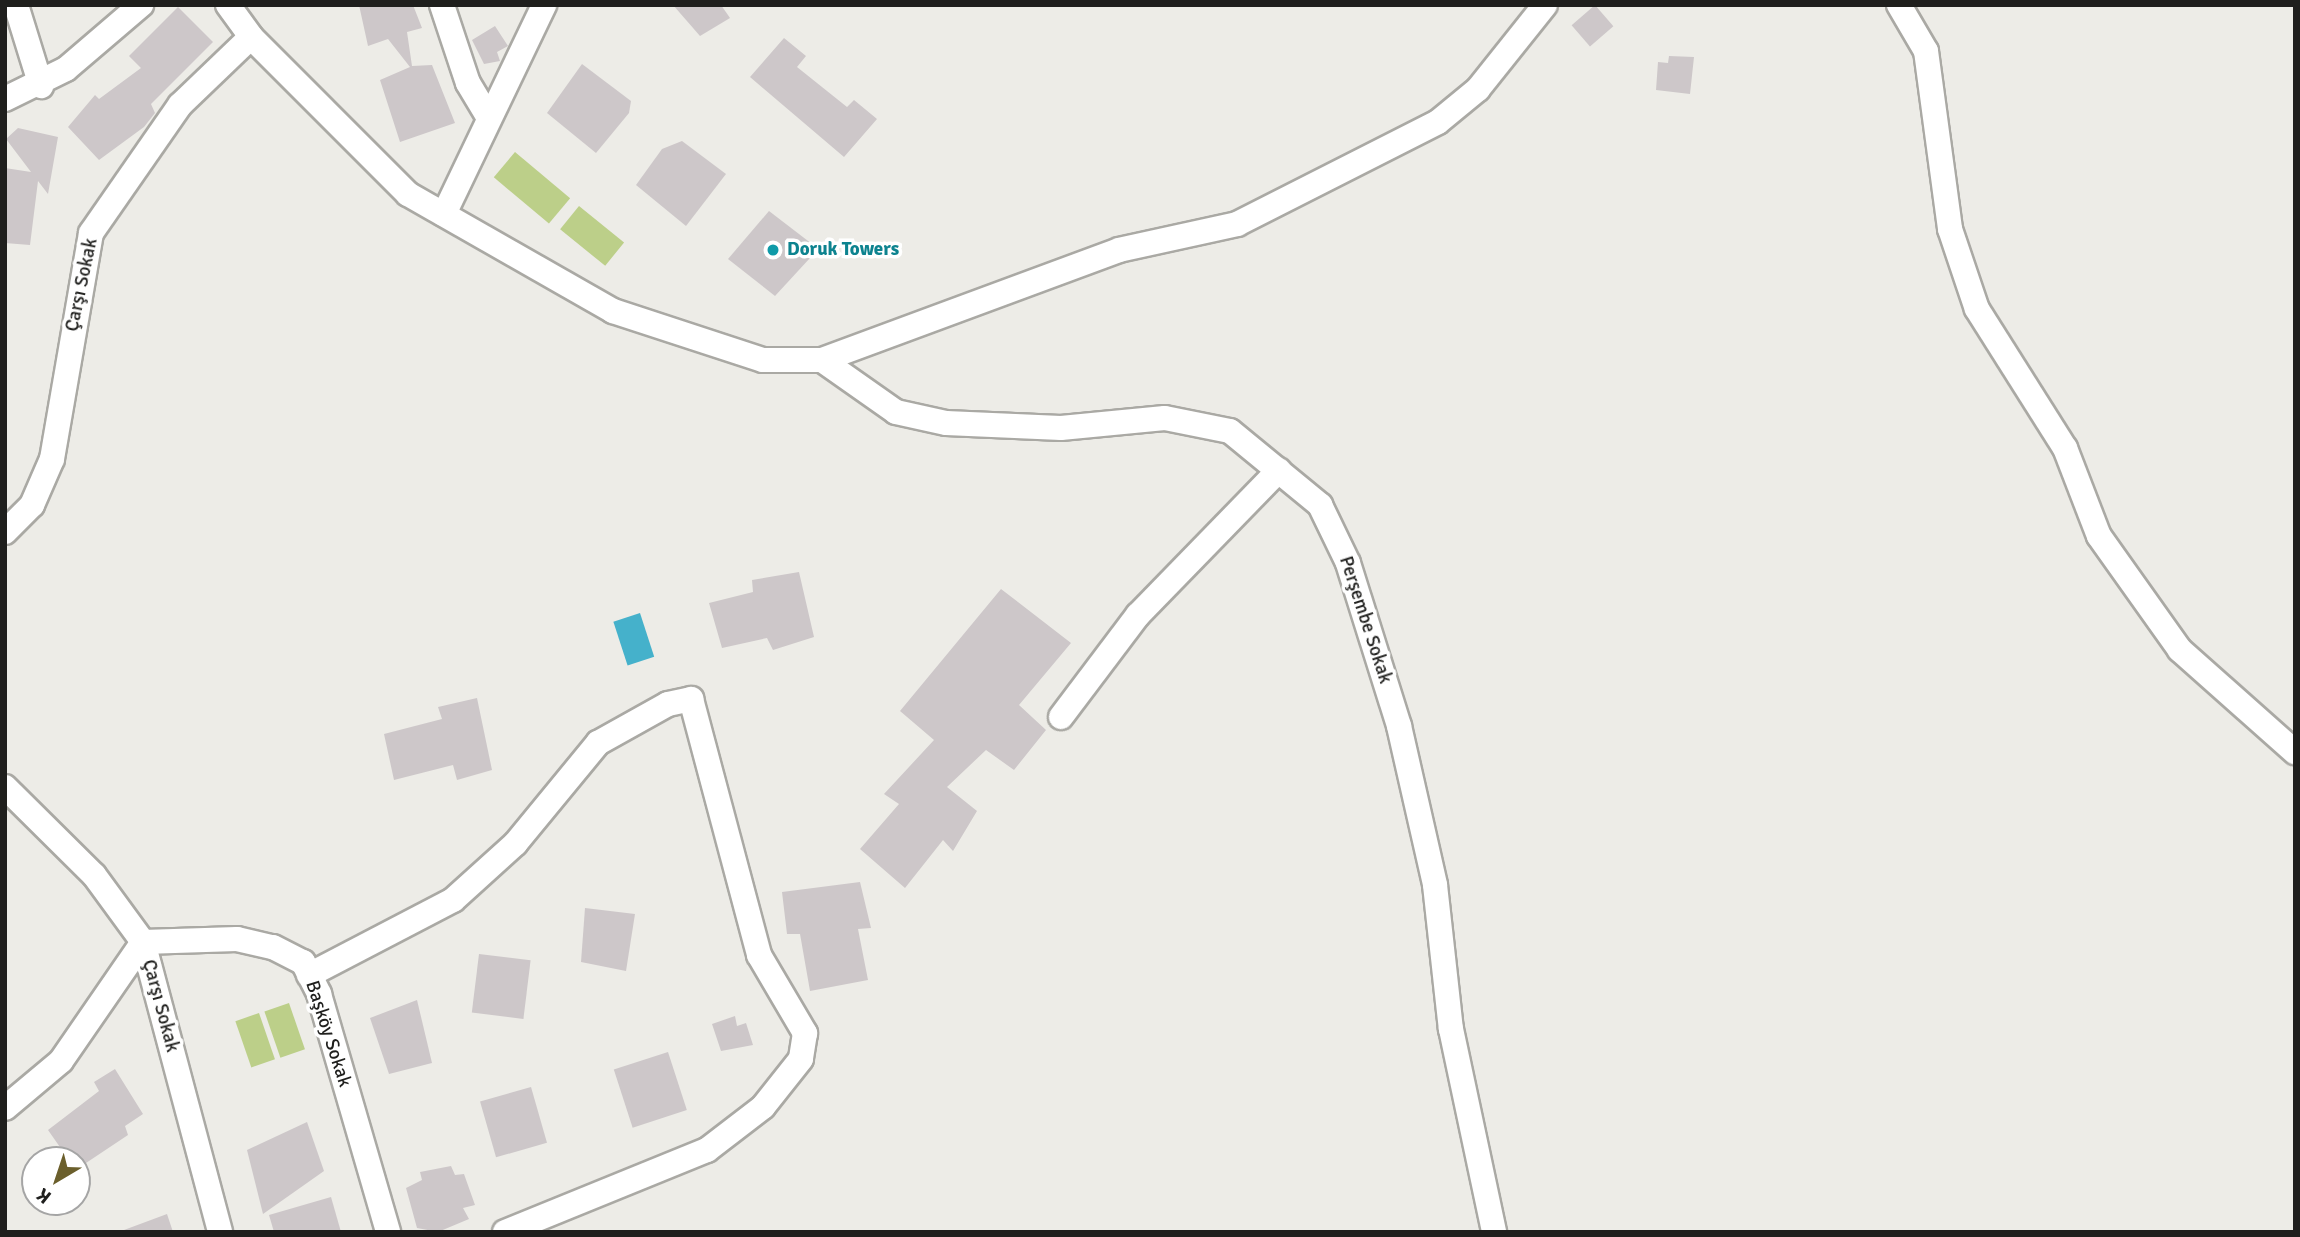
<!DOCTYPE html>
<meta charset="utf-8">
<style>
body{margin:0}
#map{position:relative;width:2300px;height:1237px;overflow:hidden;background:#edece7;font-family:Signika,sans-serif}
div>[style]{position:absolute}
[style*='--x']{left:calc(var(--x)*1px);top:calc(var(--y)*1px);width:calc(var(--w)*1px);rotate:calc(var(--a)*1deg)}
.green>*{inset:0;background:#bccf89;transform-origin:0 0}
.water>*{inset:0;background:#45b1cb;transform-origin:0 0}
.building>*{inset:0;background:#cdc7c9;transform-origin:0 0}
.roads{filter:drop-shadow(2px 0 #aaa9a4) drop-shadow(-2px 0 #aaa9a4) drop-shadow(0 2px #aaa9a4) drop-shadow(0 -2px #aaa9a4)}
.minor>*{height:24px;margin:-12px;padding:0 12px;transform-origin:12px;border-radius:12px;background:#fff}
.dots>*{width:19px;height:19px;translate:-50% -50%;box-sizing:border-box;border:4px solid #fff;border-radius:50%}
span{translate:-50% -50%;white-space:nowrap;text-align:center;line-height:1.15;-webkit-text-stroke:7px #fff;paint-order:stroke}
.culture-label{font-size:19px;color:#0d838f;font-weight:700}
.left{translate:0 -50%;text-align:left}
.street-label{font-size:19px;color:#1f1f1d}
.frame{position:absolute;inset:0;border:7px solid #1f1f1d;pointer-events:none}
.north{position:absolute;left:21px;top:1146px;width:70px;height:70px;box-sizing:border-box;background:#fff;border:2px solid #a5a5a5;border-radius:50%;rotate:219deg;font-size:19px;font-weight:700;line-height:28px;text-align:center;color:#1f1f1d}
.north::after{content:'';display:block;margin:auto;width:24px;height:32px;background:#6b5f2c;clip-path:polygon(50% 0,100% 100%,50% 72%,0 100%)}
</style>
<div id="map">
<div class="green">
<div style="left:515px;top:152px;width:72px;height:33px;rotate:40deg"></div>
<div style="left:579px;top:206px;width:58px;height:30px;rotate:39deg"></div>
<div style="left:289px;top:1003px;width:49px;height:26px;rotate:71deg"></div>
<div style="left:259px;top:1013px;width:49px;height:25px;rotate:71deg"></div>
</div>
<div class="water">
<div style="left:640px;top:613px;width:46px;height:28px;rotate:72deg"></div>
</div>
<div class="building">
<div style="clip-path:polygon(359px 5px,413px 5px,422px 28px,407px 32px,412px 66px,432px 65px,455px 123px,400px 142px,380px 80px,410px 67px,388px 39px,368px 46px)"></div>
<div style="clip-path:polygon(673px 5px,721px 5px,730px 18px,700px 36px)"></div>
<div style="left:1595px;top:5px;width:28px;height:31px;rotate:49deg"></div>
<div style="clip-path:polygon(178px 7px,213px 42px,151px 104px,155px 113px,144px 127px,99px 160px,68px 127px,95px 95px,99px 99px,141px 68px,129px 56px)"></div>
<div style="clip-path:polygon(495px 26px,508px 46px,497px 52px,500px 61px,484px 64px,472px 40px)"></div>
<div style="clip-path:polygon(784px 38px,806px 56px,797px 67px,847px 107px,854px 100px,877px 119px,844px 157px,750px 77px)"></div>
<div style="clip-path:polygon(1669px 56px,1694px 57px,1690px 94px,1656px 90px,1658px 62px,1668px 63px)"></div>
<div style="clip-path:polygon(582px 64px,631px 101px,629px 113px,596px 153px,547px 113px)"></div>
<div style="clip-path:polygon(18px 128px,58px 137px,48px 194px,38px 181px,30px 245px,5px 243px,5px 168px,31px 172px,6px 139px)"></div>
<div style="clip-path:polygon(682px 141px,726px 174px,686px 226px,636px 185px,662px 149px)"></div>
<div style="clip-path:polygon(769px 211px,812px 244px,810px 258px,775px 296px,728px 259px)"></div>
<div style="clip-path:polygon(799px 572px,814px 637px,773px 650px,767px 638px,722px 648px,709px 603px,753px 592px,752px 580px)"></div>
<div style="clip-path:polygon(1001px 589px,1071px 643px,1019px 705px,1046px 730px,1014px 770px,986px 750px,947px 787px,977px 811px,953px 851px,943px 840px,905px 888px,860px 849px,899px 804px,884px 794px,934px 740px,900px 711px)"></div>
<div style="clip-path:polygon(477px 698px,492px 770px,457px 780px,453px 765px,394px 780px,384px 734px,442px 719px,438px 707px)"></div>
<div style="clip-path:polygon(860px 882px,871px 928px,858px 929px,868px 980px,810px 991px,800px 934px,787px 934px,782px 892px)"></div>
<div style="clip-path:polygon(585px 908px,635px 914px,626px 971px,581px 962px)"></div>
<div style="left:479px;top:954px;width:52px;height:59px;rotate:7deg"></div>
<div style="clip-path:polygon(417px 1000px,432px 1063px,389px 1074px,370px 1018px)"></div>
<div style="clip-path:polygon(735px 1016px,737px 1026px,746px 1023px,753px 1045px,721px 1051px,712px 1024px)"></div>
<div style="left:668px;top:1052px;width:61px;height:57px;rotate:72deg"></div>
<div style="clip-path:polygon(115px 1069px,143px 1114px,125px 1126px,128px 1135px,77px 1169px,77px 1160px,69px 1160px,48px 1130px,99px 1091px,94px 1082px)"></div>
<div style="left:531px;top:1087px;width:58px;height:53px;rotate:74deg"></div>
<div style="clip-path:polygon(307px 1122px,324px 1171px,263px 1214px,247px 1150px)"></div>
<div style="clip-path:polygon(451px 1166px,455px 1175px,464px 1174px,475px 1205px,463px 1208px,469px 1219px,438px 1232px,417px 1228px,406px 1188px,422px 1180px,420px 1172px)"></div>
<div style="clip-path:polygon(331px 1197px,341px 1232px,274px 1232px,269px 1215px)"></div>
<div style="clip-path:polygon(167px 1214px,173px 1232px,124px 1232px,124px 1230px)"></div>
</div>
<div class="roads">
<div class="minor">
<div style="--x:16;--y:5;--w:85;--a:72.8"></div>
<div style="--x:228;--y:5;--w:39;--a:54"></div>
<div style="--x:251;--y:37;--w:222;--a:45"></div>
<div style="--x:408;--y:194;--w:236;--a:29.7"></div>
<div style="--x:613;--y:311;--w:158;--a:18.1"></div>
<div style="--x:763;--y:360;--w:59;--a:0"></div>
<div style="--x:822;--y:360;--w:317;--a:-20.3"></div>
<div style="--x:1119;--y:250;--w:121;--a:-12.4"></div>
<div style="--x:1237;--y:224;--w:225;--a:-26.9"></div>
<div style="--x:1438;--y:122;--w:52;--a:-39.5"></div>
<div style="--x:1478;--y:89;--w:107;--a:-51.4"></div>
<div style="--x:442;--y:5;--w:82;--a:71.6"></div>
<div style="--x:468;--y:83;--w:37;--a:59"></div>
<div style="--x:1899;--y:5;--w:53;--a:59.6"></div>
<div style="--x:1926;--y:51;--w:180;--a:82.3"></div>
<div style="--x:1950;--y:229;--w:84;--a:71.4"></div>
<div style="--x:1977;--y:309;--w:165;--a:57.7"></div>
<div style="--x:2065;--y:448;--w:94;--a:68.9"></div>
<div style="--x:2099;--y:536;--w:140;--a:54.6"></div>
<div style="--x:2180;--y:650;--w:154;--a:41.6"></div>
<div style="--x:5;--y:99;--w:68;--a:-26.2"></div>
<div style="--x:66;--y:69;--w:99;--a:-40.5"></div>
<div style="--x:444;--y:214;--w:232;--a:-64.4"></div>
<div style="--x:822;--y:360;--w:90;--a:35.1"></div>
<div style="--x:896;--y:412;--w:51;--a:12.4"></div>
<div style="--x:946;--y:423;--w:115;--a:2.5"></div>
<div style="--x:1061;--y:428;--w:104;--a:-5.5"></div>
<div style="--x:1165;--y:418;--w:66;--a:11.3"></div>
<div style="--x:1230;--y:431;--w:117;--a:39.4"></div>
<div style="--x:1320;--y:505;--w:64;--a:64.2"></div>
<div style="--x:1348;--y:563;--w:171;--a:72.6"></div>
<div style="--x:1399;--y:726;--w:163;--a:77.2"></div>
<div style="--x:1435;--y:885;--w:145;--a:83.7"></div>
<div style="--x:1451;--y:1029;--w:208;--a:78"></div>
<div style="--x:5;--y:532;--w:38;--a:-45"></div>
<div style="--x:32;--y:505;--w:50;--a:-66.5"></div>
<div style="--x:52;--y:459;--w:229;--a:-80.2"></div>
<div style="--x:91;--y:233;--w:156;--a:-55.2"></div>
<div style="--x:180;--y:105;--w:98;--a:-43.8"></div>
<div style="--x:1061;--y:717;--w:128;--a:-53"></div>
<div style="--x:1138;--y:615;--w:202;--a:-45.8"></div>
<div style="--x:5;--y:787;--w:125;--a:44.7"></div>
<div style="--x:94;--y:875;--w:83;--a:53.8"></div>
<div style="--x:143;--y:942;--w:300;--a:75.1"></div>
<div style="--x:309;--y:975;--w:162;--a:-27.5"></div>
<div style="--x:453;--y:900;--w:84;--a:-42.1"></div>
<div style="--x:515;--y:844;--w:131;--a:-50.6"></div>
<div style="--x:598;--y:743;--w:80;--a:-29.1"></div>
<div style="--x:668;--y:704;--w:24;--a:-12"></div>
<div style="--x:691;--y:699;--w:265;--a:75.1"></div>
<div style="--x:759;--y:955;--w:91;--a:59.5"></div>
<div style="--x:805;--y:1033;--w:26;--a:99"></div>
<div style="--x:801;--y:1059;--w:61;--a:128.4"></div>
<div style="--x:763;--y:1107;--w:71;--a:142.5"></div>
<div style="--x:707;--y:1150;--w:218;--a:157.9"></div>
<div style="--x:5;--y:1108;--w:73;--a:-40"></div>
<div style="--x:61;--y:1061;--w:145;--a:-55.4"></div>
<div style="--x:143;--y:942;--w:94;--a:-1.8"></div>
<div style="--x:237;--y:939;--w:37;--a:13"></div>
<div style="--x:273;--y:947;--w:34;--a:27"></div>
<div style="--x:303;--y:962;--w:36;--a:63"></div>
<div style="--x:319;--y:994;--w:248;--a:73.8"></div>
</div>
</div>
<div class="dots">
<div style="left:773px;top:250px;background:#0f9aa8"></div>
</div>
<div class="culture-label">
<span class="left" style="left:787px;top:250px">Doruk Towers</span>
</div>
<div class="street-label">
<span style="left:82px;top:285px;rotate:-78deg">Çarşı Sokak</span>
<span style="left:1365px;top:620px;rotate:72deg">Perşembe Sokak</span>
<span style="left:160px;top:1006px;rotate:75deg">Çarşı Sokak</span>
<span style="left:328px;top:1034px;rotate:72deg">Başköy Sokak</span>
</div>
<div class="frame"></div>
<div class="north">K</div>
</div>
